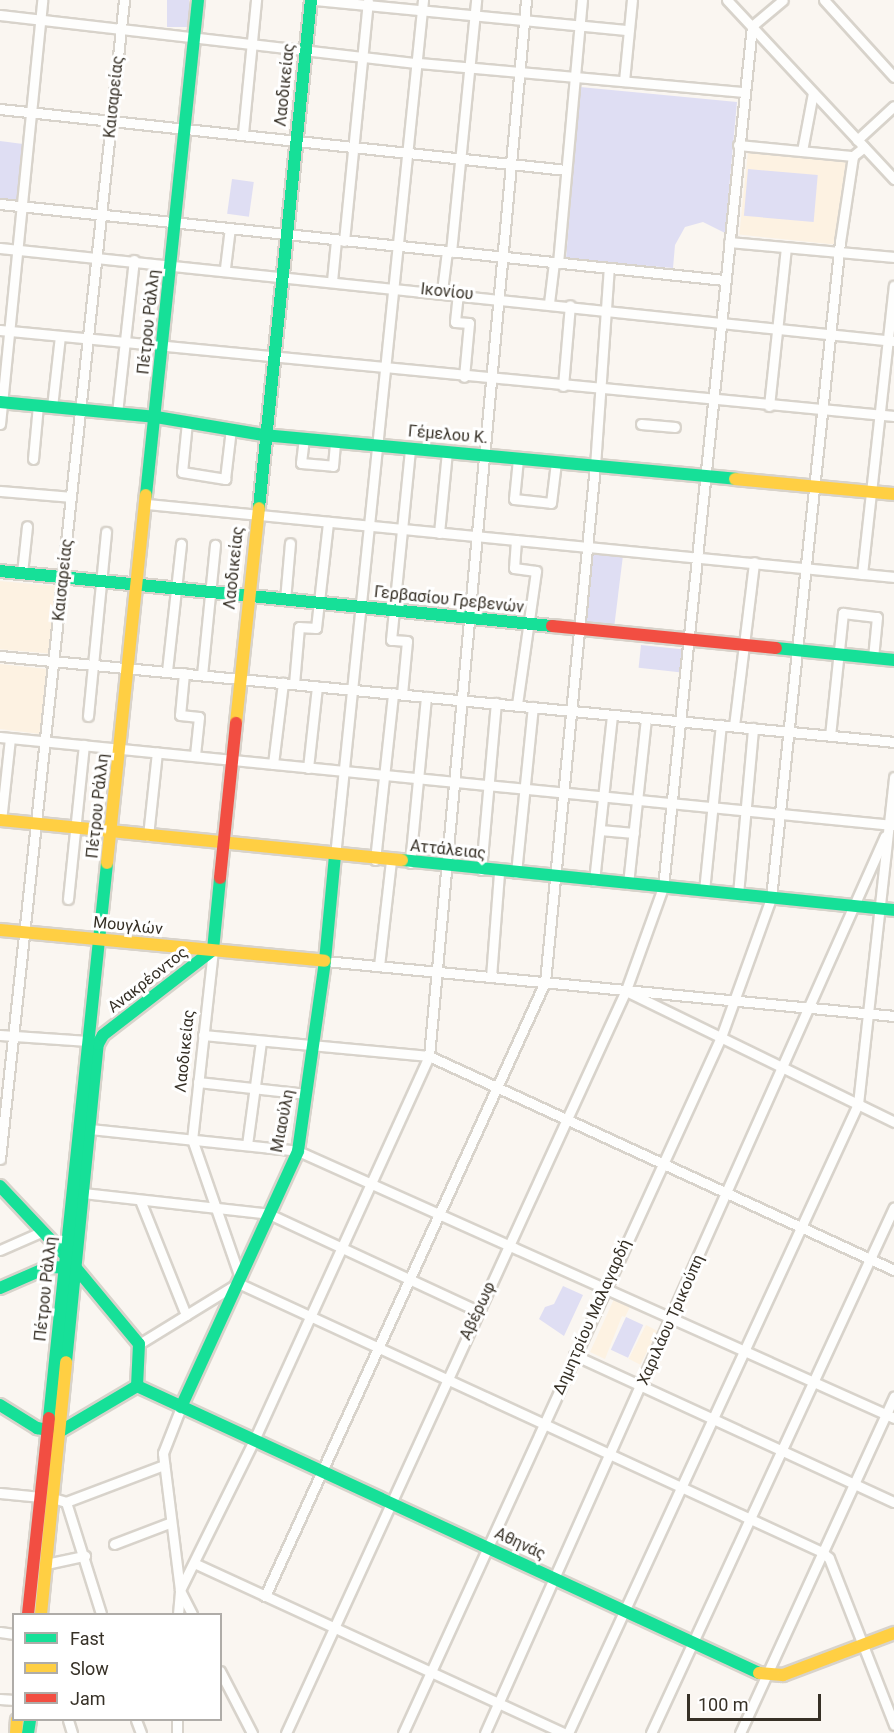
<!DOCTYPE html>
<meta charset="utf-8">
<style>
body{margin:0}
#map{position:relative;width:894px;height:1733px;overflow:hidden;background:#faf6f1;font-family:Roboto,sans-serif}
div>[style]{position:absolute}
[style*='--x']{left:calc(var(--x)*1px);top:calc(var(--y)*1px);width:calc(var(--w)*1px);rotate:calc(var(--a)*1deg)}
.built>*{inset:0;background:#fdf2e2;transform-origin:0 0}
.green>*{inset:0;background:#dfdef3;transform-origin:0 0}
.roads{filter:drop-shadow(2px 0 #d8d3cb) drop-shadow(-2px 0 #d8d3cb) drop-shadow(0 2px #d8d3cb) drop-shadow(0 -2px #d8d3cb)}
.street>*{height:9px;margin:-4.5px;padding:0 4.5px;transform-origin:4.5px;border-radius:4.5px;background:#fefefd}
.fast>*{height:12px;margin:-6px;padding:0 6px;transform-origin:6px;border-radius:6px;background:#16e098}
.slow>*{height:12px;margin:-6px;padding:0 6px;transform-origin:6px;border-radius:6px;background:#ffcf43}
.jam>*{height:12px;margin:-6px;padding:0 6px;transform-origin:6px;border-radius:6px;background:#f24e42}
span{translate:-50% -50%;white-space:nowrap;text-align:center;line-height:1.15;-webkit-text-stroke:6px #fff;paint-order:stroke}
.street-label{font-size:16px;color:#363026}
.legend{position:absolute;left:12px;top:1613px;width:210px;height:108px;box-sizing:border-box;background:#fff;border:2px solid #afaca8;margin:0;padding:8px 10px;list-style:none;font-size:18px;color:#363026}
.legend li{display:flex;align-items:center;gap:12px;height:30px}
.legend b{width:30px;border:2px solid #afaca8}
.scale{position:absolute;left:687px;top:1694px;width:134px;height:27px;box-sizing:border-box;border:3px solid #363026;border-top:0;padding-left:8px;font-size:18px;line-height:21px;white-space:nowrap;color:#363026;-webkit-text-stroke:4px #fff;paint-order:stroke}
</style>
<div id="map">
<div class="built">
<div style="left:748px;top:152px;width:103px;height:83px;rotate:6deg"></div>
<div style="left:0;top:581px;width:55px;height:68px;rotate:5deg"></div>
<div style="clip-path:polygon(0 664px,47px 669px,40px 734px,0 729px)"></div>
<div style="clip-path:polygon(614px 1299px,630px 1307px,625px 1317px,622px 1316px,605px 1359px,590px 1352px)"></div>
<div style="left:646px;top:1325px;width:13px;height:38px;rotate:27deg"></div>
</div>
<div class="green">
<div style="left:167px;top:0;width:22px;height:27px"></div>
<div style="clip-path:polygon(580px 87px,737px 102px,725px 233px,703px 222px,685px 227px,675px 245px,673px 268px,566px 259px)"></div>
<div style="clip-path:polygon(0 141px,23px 144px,17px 203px,0 201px)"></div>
<div style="left:748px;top:169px;width:70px;height:47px;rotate:5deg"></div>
<div style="left:232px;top:179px;width:22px;height:35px;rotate:8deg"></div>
<div style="left:589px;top:553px;width:34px;height:73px;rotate:7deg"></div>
<div style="left:641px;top:645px;width:41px;height:23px;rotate:6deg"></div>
<div style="clip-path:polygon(563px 1286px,583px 1295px,564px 1336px,539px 1319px,545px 1307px,554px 1304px)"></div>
<div style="left:626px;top:1317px;width:19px;height:36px;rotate:25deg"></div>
</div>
<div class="roads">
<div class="street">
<div style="--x:315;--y:0;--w:315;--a:5.5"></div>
<div style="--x:727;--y:0;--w:245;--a:47"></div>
<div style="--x:824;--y:0;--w:104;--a:47.7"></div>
<div style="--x:0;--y:15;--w:421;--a:6.6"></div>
<div style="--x:418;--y:63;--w:326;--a:5.1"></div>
<div style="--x:624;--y:81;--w:81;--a:-84.4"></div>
<div style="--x:0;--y:109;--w:569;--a:6.15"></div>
<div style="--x:243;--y:133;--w:134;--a:-84.4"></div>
<div style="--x:857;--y:140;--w:50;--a:-42.6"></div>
<div style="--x:738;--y:145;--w:116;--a:5.5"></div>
<div style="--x:802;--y:151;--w:59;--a:-79.3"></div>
<div style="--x:0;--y:204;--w:728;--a:5.99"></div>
<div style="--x:344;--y:241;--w:241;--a:-84.3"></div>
<div style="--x:729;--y:242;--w:166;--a:5.2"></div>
<div style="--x:0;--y:248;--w:899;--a:5.94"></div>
<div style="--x:451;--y:252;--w:253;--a:-84.3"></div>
<div style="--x:558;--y:263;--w:264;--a:-84.8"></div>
<div style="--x:225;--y:268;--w:39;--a:-83"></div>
<div style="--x:332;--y:281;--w:41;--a:-84.4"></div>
<div style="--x:442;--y:291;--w:40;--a:-82.9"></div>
<div style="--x:458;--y:293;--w:29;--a:96"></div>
<div style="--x:455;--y:322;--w:14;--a:4"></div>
<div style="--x:469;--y:323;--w:54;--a:95.3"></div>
<div style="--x:549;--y:303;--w:41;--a:-83"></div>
<div style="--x:0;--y:330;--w:898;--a:5.49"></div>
<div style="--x:563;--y:386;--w:81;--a:-85.1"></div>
<div style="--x:769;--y:406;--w:159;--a:-83.9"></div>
<div style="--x:52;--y:407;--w:71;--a:-83.6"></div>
<div style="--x:117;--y:413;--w:154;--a:-83.7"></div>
<div style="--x:187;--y:422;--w:50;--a:95.7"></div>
<div style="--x:182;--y:472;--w:44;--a:9.2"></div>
<div style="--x:225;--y:479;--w:50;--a:-83.2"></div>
<div style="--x:0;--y:424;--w:426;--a:-84.3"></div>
<div style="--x:641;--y:424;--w:34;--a:5"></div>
<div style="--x:304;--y:438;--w:25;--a:97"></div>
<div style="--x:301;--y:463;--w:32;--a:5"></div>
<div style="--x:333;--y:466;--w:25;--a:-85"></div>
<div style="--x:33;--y:459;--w:54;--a:-84.7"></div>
<div style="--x:518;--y:459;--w:40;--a:95.7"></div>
<div style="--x:514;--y:499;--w:37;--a:6"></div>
<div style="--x:551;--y:503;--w:41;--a:-83"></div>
<div style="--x:0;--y:491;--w:71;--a:4.8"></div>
<div style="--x:147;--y:504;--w:751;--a:5.58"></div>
<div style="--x:439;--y:533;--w:81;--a:-84.4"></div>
<div style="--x:516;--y:540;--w:28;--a:94"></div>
<div style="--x:514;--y:568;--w:22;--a:8"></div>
<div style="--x:536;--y:571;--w:135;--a:98.1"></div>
<div style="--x:22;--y:573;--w:47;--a:-83.9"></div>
<div style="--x:862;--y:574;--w:290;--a:-83.7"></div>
<div style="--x:285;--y:600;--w:57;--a:-85"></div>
<div style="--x:0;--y:656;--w:898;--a:5.49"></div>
<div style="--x:167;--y:671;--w:128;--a:-83.7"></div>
<div style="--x:184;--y:673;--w:42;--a:95.4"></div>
<div style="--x:180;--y:715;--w:19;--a:6"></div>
<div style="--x:199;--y:717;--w:39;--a:96"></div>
<div style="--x:202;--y:675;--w:131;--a:-84.3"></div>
<div style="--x:294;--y:684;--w:57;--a:-85"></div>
<div style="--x:299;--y:627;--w:17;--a:3"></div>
<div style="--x:316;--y:628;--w:107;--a:-83.5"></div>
<div style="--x:402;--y:694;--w:53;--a:-84.6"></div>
<div style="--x:407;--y:641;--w:16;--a:-176"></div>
<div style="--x:391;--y:640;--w:193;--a:-84.3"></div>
<div style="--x:88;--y:716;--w:185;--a:-84.4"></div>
<div style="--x:734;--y:726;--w:165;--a:-83"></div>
<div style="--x:830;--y:736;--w:124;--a:-84"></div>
<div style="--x:843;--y:613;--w:34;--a:7"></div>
<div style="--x:877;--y:617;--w:41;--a:95.6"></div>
<div style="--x:0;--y:737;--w:897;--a:5.63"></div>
<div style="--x:273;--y:764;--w:82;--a:-83"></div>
<div style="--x:308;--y:768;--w:82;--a:-83.7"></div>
<div style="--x:1;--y:821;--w:83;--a:-83.8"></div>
<div style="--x:600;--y:830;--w:34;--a:5"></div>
<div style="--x:148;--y:836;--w:84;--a:-83.9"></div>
<div style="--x:335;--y:856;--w:861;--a:-84.13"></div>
<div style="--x:375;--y:860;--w:168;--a:-83.8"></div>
<div style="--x:410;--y:863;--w:167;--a:-84.5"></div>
<div style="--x:481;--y:870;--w:168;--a:-84.9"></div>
<div style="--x:516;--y:873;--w:167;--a:-84.2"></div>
<div style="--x:594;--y:881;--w:167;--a:-83.8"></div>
<div style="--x:628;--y:884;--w:167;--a:-83.8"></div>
<div style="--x:704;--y:891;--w:167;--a:-84.2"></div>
<div style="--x:738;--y:894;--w:167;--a:-84.8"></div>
<div style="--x:68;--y:899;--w:155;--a:-84.1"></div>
<div style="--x:213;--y:950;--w:190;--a:96.3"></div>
<div style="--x:192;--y:1139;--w:147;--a:70.9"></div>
<div style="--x:325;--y:961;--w:572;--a:5.52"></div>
<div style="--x:379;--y:966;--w:106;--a:-83.5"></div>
<div style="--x:491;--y:977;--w:105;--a:-85.6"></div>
<div style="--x:630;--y:993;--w:294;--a:26"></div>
<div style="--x:0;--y:1035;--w:88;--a:3.9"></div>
<div style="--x:203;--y:1035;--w:227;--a:5.3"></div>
<div style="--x:429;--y:1056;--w:512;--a:24.71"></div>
<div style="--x:198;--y:1082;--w:109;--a:6.3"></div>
<div style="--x:90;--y:1129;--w:209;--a:6"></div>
<div style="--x:298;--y:1151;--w:653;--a:24.13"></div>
<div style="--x:247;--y:1145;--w:105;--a:-82.3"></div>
<div style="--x:0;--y:1159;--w:1166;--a:-83.89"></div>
<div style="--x:83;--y:1193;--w:187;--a:6.4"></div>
<div style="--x:269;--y:1214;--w:230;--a:24.9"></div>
<div style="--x:140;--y:1200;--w:124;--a:68.2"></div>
<div style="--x:0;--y:1250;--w:47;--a:-23.8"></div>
<div style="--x:139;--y:1344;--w:116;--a:-31.6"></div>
<div style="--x:238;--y:1283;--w:643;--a:24.73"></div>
<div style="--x:822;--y:1552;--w:9;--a:41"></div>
<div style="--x:829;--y:1558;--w:179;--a:68.7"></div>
<div style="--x:574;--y:1355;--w:352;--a:24.7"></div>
<div style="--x:0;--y:1493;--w:41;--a:5.6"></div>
<div style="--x:53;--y:1498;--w:14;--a:17"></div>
<div style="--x:66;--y:1502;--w:105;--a:-20.7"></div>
<div style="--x:66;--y:1502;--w:117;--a:72.6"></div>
<div style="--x:114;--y:1544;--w:59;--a:-20.9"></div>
<div style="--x:194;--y:1563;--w:407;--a:24.7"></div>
<div style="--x:46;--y:1564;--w:40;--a:-12"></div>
<div style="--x:265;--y:1596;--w:675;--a:-65.49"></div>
<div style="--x:545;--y:982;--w:518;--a:-84.47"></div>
<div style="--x:595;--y:466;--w:198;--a:-86"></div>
<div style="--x:178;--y:1614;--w:24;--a:-85"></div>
<div style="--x:180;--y:1590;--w:138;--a:-97.1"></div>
<div style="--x:163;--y:1453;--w:49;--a:-68.6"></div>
<div style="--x:192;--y:1614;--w:27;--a:-117"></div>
<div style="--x:180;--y:1590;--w:167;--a:-63.7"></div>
<div style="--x:254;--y:1440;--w:422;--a:-65.5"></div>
<div style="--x:429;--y:1056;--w:1060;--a:-84.75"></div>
<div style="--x:0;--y:1632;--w:14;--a:8"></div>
<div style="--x:220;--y:1671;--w:70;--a:62.7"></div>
<div style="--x:0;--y:1699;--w:14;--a:4"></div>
<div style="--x:68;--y:1720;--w:14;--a:73"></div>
<div style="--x:136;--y:1720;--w:14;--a:69"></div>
<div style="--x:177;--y:1733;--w:13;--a:-90"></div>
<div style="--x:286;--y:1733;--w:817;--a:-65.41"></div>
<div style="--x:626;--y:990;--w:109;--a:-70.2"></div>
<div style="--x:663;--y:887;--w:866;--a:-84.1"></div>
<div style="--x:752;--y:26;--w:40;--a:-40"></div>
<div style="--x:403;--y:1733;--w:765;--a:-65.44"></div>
<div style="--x:721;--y:1037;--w:148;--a:-70.2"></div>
<div style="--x:771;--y:898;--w:660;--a:-84"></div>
<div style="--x:840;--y:242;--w:87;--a:-81.4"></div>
<div style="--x:853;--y:156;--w:14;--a:-39"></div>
<div style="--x:485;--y:1733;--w:982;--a:-65.97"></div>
<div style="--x:568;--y:1733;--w:693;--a:-65.25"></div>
<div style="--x:858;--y:1104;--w:329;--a:-83.7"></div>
<div style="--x:651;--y:1733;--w:579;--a:-65.2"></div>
<div style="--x:740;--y:1733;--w:370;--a:-65.4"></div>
</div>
<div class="fast">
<div style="--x:0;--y:402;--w:157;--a:5.5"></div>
<div style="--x:156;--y:417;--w:109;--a:9.5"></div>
<div style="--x:264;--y:435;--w:473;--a:5.3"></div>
<div style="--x:146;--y:495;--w:498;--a:-84"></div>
<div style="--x:259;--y:508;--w:511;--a:-84.16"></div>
<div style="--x:0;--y:571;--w:555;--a:5.69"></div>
<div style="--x:776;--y:648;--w:119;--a:5.8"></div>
<div style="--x:402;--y:860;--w:495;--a:5.8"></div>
<div style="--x:0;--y:1186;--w:96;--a:46.7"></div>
<div style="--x:66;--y:1256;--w:114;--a:50.3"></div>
<div style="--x:139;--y:1344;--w:42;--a:92.7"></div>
<div style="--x:0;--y:1288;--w:52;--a:-23.6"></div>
<div style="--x:48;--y:1267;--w:24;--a:2"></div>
<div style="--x:66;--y:1362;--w:320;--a:-84.3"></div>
<div style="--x:98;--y:1044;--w:10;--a:-61"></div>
<div style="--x:103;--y:1035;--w:139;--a:-37.7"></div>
<div style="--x:213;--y:950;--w:72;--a:-84.4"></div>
<div style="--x:137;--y:1386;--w:685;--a:24.77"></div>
<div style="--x:0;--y:1405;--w:44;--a:31.9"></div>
<div style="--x:37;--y:1428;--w:22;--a:10"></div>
<div style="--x:59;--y:1432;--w:91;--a:-30.5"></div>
<div style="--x:181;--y:1407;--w:281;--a:-65.4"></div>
<div style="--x:298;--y:1151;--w:192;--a:-81.9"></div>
<div style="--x:325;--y:961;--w:105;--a:-84.6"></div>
<div style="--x:49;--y:1418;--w:558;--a:-84.03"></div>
<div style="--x:28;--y:1733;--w:13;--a:-81"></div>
</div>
<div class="slow">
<div style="--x:735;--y:479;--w:160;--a:5.4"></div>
<div style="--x:236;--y:723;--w:216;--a:-83.9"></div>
<div style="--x:0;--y:820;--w:404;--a:5.7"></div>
<div style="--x:107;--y:863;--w:370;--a:-84"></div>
<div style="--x:0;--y:930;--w:326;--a:5.4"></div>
<div style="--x:41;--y:1614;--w:253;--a:-84.3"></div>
<div style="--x:759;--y:1673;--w:24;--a:5"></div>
<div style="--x:783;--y:1675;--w:119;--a:-20.7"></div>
<div style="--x:16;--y:1733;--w:13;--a:-86"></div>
</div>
<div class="jam">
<div style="--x:552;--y:626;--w:225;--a:5.6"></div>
<div style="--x:220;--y:878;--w:156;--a:-84.1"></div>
<div style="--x:28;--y:1614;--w:197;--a:-83.9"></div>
</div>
</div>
<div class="street-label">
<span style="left:285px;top:85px;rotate:-84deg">Λαοδικείας</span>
<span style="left:114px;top:97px;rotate:-84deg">Καισαρείας</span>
<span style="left:447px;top:292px;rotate:6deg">Ικονίου</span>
<span style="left:149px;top:322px;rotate:-84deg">Πέτρου Ράλλη</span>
<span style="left:448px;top:435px;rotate:5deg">Γέμελου Κ.</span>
<span style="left:234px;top:568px;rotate:-84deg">Λαοδικείας</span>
<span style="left:63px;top:580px;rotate:-84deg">Καισαρείας</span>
<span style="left:449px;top:600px;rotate:6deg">Γερβασίου Γρεβενών</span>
<span style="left:98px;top:806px;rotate:-84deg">Πέτρου Ράλλη</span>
<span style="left:448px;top:850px;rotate:6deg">Αττάλειας</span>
<span style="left:128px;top:926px;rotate:6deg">Μουγλών</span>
<span style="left:148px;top:980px;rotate:-38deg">Ανακρέοντος</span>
<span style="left:185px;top:1051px;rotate:-84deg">Λαοδικείας</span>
<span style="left:283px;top:1121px;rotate:-79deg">Μιαούλη</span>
<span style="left:46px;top:1289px;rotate:-84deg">Πέτρου Ράλλη</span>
<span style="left:478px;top:1311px;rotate:-65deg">Αβέρωφ</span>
<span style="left:592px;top:1317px;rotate:-66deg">Δημητρίου Μαλαγαρδή</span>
<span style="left:671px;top:1320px;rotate:-66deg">Χαριλάου Τρικούπη</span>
<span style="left:520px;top:1544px;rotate:25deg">Αθηνάς</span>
</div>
<ul class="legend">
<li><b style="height:8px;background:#16e098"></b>Fast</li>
<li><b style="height:8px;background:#ffcf43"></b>Slow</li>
<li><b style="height:8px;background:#f24e42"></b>Jam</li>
</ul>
<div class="scale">100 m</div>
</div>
